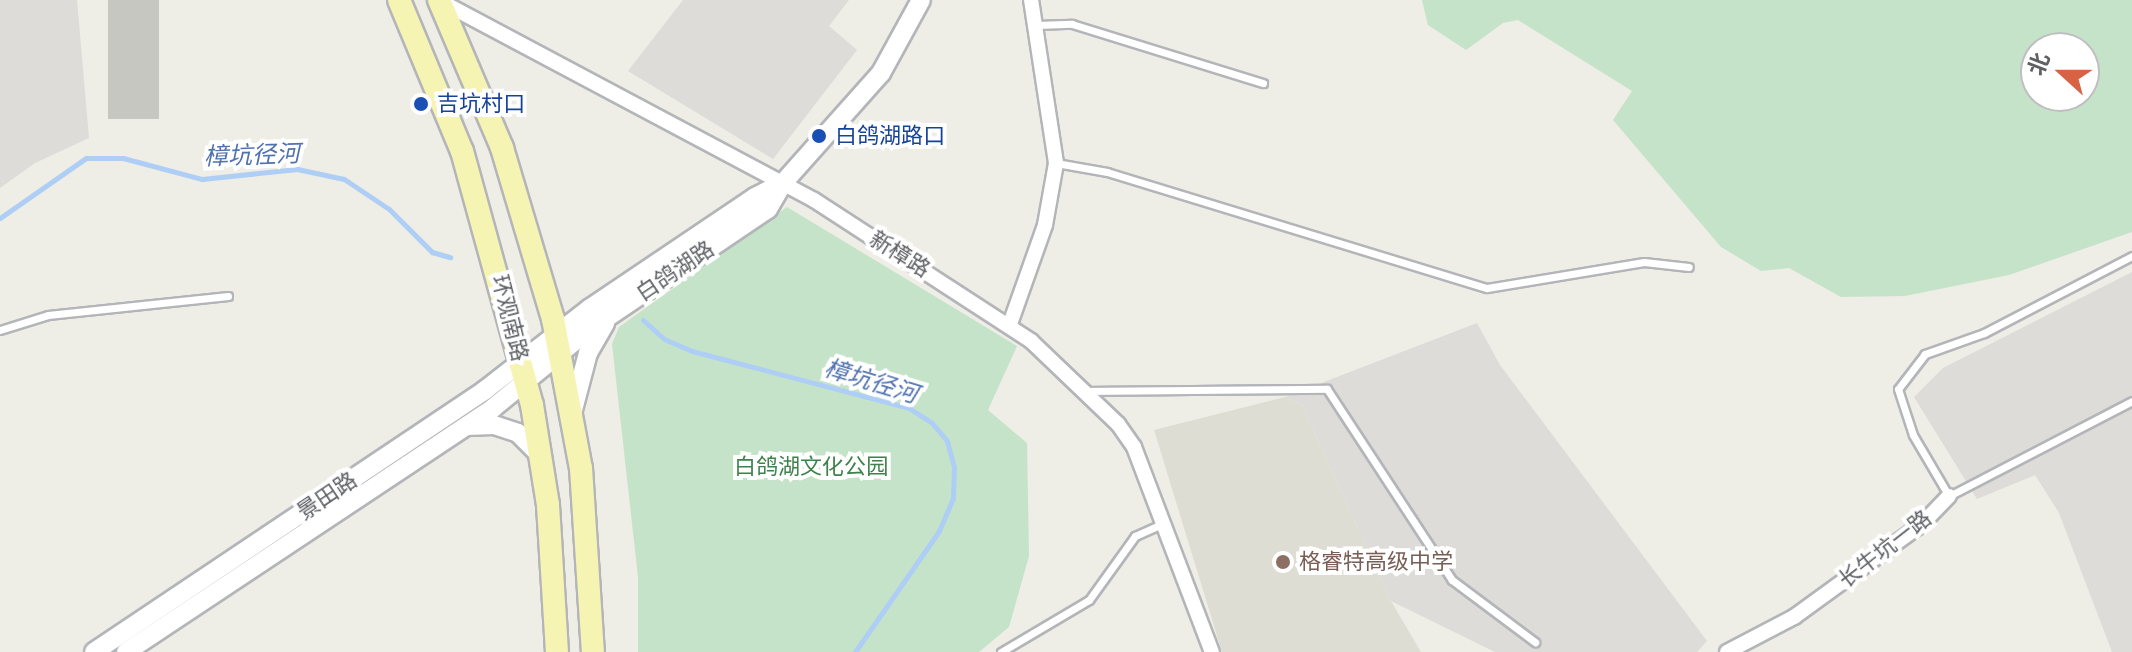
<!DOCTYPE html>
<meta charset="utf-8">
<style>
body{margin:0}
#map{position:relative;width:2132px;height:652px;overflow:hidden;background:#eeede6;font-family:"DejaVu Sans","Noto Sans SC",sans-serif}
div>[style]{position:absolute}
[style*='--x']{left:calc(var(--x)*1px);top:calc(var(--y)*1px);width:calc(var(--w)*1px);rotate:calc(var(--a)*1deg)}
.industrial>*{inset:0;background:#dddcd8}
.education>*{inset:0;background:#deddd4}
.green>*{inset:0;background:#c5e3c9}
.stream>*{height:5px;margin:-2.5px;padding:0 2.5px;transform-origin:2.5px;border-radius:2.5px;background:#afcef6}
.building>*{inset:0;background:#c7c7c1;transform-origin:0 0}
.roads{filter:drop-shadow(2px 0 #b3b5b9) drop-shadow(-2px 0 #b3b5b9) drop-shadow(0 2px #b3b5b9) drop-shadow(0 -2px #b3b5b9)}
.lane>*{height:7px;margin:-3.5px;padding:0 3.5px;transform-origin:3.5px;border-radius:3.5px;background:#fff}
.street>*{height:14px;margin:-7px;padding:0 7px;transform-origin:7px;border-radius:7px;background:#fff}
.secondary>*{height:18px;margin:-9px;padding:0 9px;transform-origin:9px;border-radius:9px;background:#fff}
.primary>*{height:22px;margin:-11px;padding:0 11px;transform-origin:11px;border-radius:11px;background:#f6f4b3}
.dots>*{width:22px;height:22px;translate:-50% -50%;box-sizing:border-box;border:4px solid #fff;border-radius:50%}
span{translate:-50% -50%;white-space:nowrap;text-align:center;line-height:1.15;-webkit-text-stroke:8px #fff;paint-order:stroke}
.transit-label{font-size:22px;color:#164399}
.left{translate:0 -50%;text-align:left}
.street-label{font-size:22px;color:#5e6065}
.park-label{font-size:22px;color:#3f824b}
.education-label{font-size:22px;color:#785e54}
.water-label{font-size:24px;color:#5072af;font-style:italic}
.north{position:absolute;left:2020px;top:32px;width:80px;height:80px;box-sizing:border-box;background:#fff;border:2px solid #bfbfc1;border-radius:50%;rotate:291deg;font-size:22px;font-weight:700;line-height:32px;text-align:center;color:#5e6065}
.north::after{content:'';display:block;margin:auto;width:28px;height:36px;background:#d76244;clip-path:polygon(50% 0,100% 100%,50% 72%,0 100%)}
</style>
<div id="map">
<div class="industrial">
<div style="clip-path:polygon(0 0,77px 0,89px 138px,35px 163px,0 188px)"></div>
<div style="clip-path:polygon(683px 0,849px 0,829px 26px,857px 50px,773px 159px,628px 71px)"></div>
<div style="clip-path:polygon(2132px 272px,2132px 652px,2112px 652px,2059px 513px,2035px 475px,1977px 499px,1914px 397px,1943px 368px)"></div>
<div style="clip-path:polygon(1477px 323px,1500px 365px,1707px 641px,1697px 652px,1495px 652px,1391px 601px,1302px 405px,1285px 397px)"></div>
</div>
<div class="education">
<div style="clip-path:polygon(1285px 397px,1302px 405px,1391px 601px,1421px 652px,1222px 652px,1154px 430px)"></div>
</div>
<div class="green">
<div style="clip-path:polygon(evenodd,1422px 0,2132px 0,2132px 232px,2009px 275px,1905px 296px,1841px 297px,1789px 268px,1761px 271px,1721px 247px,1613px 120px,1632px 91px,1518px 20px,1503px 23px,1466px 50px,1428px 25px,1422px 0,2084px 48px,2084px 96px,2036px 96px,2036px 48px,2084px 48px)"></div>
<div style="clip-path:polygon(787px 207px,1017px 346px,988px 410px,1027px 443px,1029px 556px,1009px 627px,979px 652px,638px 652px,638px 577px,612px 344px,619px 327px)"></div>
</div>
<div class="stream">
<div style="--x:0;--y:218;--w:105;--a:-34.9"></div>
<div style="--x:86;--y:158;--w:37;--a:0"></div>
<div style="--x:123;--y:158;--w:82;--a:14.9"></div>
<div style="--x:202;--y:179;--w:96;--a:-6"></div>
<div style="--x:297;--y:169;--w:48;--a:12"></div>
<div style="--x:344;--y:179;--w:54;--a:33.7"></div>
<div style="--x:389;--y:209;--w:61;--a:45"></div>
<div style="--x:432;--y:252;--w:19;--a:16"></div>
<div style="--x:643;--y:320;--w:28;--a:42"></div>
<div style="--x:664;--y:339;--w:30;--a:23"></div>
<div style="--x:692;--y:351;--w:224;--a:14.7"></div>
<div style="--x:909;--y:408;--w:27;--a:33"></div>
<div style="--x:932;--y:423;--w:23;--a:50"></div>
<div style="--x:947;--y:441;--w:27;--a:75"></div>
<div style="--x:954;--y:467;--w:31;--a:92"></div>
<div style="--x:953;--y:498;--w:36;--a:113"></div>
<div style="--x:939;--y:531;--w:147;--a:124.8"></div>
</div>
<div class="building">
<div style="left:108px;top:0;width:51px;height:119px"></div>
</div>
<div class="roads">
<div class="lane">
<div style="--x:1036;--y:25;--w:36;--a:-2"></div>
<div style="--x:1072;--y:24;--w:200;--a:17.2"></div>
<div style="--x:1056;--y:163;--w:52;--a:10"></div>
<div style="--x:1107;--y:172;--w:397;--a:17"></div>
<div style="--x:1487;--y:288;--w:159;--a:-9.4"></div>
<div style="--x:1644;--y:262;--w:45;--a:6.3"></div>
<div style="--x:2132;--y:256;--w:167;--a:152.5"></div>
<div style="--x:1984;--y:333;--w:63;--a:160.4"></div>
<div style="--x:1925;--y:354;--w:44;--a:127.6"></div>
<div style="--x:1898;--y:389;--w:48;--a:71.9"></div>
<div style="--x:1913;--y:435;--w:71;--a:59.5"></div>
<div style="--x:1949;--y:496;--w:206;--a:-27.4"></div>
<div style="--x:0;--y:330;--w:50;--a:-17.4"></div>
<div style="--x:48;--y:315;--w:181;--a:-6"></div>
<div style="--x:1085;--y:391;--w:242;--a:-0.5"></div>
<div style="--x:1327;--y:389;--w:228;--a:56.8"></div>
<div style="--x:1452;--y:580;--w:104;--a:36.8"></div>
<div style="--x:1001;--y:652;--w:102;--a:-30.6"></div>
<div style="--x:1089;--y:600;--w:79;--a:-54.3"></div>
<div style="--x:1135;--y:536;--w:30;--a:-24"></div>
</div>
<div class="street">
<div style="--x:440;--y:1;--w:424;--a:28"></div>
<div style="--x:814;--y:200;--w:259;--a:33"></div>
<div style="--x:1031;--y:341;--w:120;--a:43.7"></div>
<div style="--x:1118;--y:424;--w:28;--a:55"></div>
<div style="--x:1134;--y:447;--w:219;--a:69.2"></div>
<div style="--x:1010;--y:324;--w:105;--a:-70.5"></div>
<div style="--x:1045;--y:225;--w:63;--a:-79.9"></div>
<div style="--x:1056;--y:163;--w:165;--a:-98.7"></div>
<div style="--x:1727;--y:652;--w:76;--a:-27.6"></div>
<div style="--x:1794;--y:617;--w:158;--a:-36"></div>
<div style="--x:1922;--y:524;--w:39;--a:-46"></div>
</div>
<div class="secondary">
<div style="--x:573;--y:410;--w:59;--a:-75.3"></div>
<div style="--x:588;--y:353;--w:34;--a:-60"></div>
<div style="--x:467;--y:426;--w:27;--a:-2"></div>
<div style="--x:494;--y:425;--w:25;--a:18"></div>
<div style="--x:518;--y:433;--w:33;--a:45"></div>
<div style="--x:94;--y:652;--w:471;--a:-33.8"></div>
<div style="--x:485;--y:390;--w:132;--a:-37.9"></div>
<div style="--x:589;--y:309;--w:200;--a:-34"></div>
<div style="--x:755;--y:197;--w:31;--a:-27"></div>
<div style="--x:126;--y:652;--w:441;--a:-33.6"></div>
<div style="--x:493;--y:408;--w:122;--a:-39.3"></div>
<div style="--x:587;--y:331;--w:218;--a:-34"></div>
<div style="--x:768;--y:209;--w:30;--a:-60"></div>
<div style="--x:783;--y:183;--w:147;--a:-48.3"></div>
<div style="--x:881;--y:73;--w:83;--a:-61.3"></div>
</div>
<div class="primary">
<div style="--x:399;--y:0;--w:164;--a:67.4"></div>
<div style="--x:462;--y:151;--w:263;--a:74.6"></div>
<div style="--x:532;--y:405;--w:101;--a:80.9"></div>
<div style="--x:548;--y:505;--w:147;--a:86.5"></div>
<div style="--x:439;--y:0;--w:161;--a:66.9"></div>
<div style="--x:502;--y:148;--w:178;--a:73.4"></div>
<div style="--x:553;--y:319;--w:152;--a:79.4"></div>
<div style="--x:581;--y:468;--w:184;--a:86.3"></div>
</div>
</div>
<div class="dots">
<div style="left:421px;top:104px;background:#1a4fb4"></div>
<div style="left:819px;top:136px;background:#1a4fb4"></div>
<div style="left:1283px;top:562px;background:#8d6e63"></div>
</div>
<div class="transit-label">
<span class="left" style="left:437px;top:104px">吉坑村口</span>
<span class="left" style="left:835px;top:136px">白鸽湖路口</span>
</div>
<div class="street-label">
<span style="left:900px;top:254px;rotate:32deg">新樟路</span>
<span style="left:675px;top:271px;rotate:-34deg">白鸽湖路</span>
<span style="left:510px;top:318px;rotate:76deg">环观南路</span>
<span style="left:327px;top:496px;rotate:-34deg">景田路</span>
<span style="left:1885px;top:549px;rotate:-38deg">长牛坑一路</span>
</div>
<div class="park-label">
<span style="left:811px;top:467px">白鸽湖文化公园</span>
</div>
<div class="education-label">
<span class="left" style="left:1299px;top:562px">格睿特高级中学</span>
</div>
<div class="water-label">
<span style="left:252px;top:156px;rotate:-2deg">樟坑径河</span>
<span style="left:871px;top:382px;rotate:17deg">樟坑径河</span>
</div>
<div class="north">北</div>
</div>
